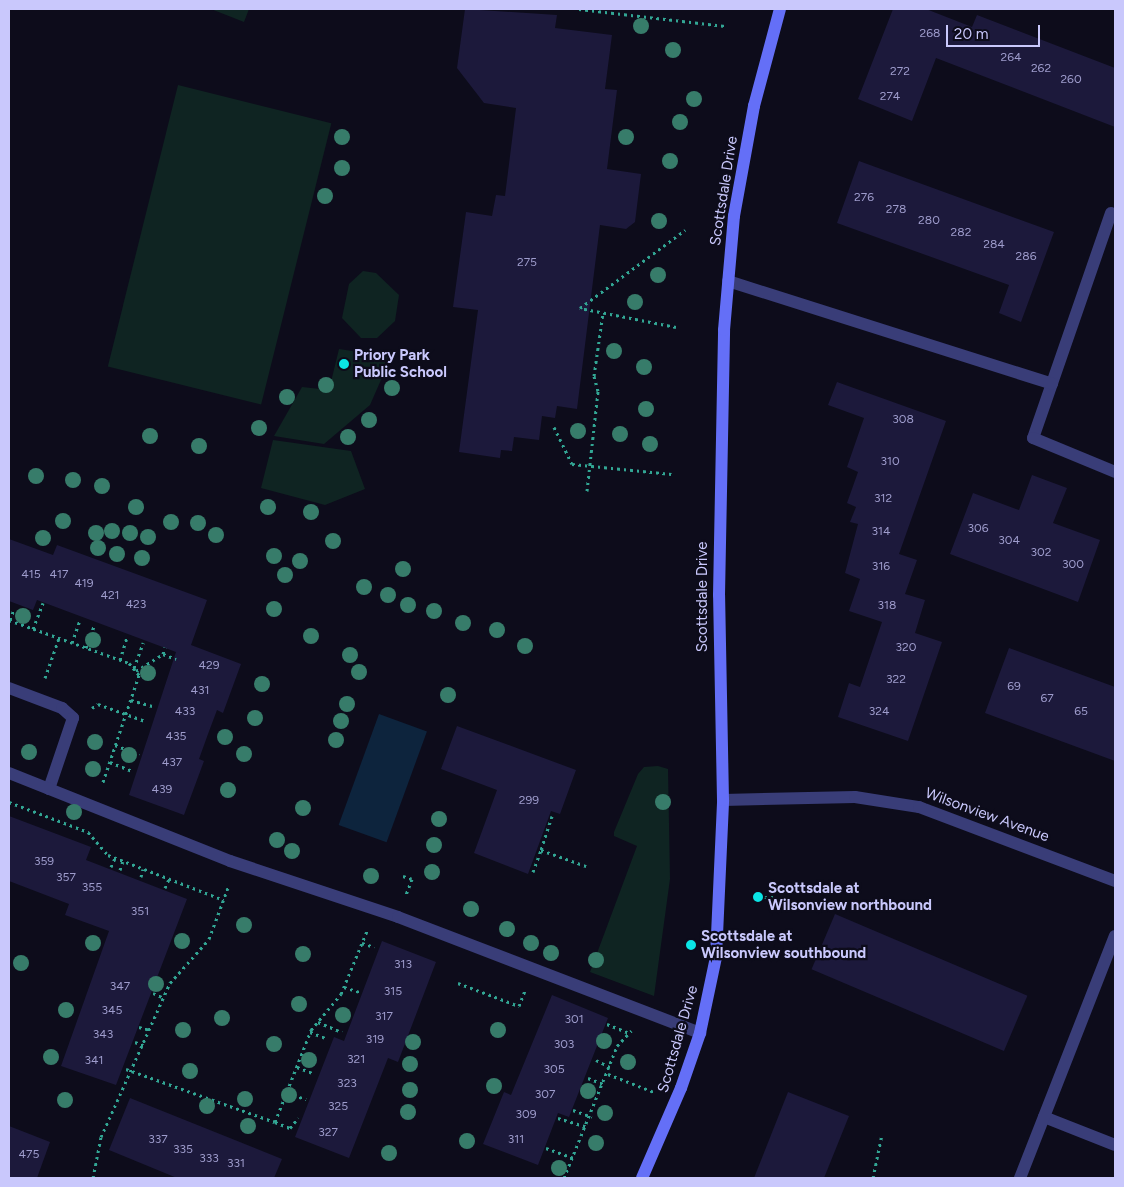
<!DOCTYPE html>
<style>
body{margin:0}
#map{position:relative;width:1124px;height:1187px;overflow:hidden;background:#0d0c1b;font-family:Figtree,sans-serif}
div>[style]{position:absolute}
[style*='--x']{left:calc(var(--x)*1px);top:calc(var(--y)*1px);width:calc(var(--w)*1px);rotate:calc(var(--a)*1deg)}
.green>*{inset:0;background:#0f2422;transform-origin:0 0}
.water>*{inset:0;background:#0d243d;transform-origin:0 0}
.building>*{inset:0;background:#1c193b;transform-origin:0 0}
.path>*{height:3px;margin-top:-1.5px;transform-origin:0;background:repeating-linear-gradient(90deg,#32a694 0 2.5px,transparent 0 6.5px)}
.lane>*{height:12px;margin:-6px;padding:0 6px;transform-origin:6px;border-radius:6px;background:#393d78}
.street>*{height:12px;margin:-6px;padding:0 6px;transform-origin:6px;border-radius:6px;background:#393d78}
.secondary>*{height:12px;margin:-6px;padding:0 6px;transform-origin:6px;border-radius:6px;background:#646ff7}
.trees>*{width:16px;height:16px;margin:-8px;border-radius:50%;background:#377c6a}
.dots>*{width:14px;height:14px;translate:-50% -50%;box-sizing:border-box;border:2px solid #0d0c1b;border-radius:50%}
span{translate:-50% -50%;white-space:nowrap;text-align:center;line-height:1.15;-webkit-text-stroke:4.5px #0d0c1b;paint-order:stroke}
.number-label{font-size:12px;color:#9e9ccc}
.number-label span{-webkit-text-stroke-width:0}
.street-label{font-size:15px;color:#c9c8fc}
.poi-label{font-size:15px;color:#c9c8fc;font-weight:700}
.left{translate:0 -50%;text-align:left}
.frame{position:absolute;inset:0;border:10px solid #c9c8fc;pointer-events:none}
.scale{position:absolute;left:946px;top:25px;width:94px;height:22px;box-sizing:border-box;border:2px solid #c9c8fc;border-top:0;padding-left:6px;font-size:15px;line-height:18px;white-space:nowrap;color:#c9c8fc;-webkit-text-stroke:4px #0d0c1b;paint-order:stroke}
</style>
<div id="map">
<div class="green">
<div style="clip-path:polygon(211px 9px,249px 9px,244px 22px)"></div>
<div style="left:178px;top:85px;width:158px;height:290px;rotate:14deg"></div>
<div style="clip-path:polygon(363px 271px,376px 273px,399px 295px,395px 321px,377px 338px,361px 338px,342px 318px,349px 284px)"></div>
<div style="clip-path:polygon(339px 349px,391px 357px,370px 405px,324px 444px,274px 436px,302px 387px,329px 390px)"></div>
<div style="clip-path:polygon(273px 440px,351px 451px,365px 489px,325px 505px,261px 488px)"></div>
<div style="clip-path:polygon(658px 766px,668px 769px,670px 879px,654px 996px,590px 972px,637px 846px,614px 836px,614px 832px,638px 774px,644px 767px)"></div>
</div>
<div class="water">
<div style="left:379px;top:714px;width:51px;height:118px;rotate:20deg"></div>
</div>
<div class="building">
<div style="clip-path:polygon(465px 9px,557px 15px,555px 28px,612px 35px,605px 89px,617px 90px,607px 169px,641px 174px,635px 222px,626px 229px,600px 225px,577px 409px,557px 406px,555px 418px,542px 416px,539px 440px,514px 437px,512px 451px,501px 450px,500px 458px,459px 452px,478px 310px,453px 307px,466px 212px,492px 216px,496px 195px,505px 196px,516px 108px,484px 103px,457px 68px)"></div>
<div style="clip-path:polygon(893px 9px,926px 9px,972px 27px,977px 15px,1115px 68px,1115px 127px,936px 58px,912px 121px,858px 99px)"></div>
<div style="clip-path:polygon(859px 161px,1054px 232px,1021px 322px,999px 313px,1009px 285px,837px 223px)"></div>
<div style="clip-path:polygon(837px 382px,946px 421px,899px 554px,917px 560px,905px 594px,925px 600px,915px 633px,942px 642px,908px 741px,838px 717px,849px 683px,860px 687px,882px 622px,849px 611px,860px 579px,845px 573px,858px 524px,850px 522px,856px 507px,847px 503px,858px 472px,847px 467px,864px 418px,828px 405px)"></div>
<div style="clip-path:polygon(1032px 475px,1067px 488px,1053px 523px,1100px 540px,1078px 602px,950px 554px,973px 493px,1019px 510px)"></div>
<div style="clip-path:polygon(9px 539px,53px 555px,57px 545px,207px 600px,191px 645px,241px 664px,223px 713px,217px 710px,208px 734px,199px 759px,204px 761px,184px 815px,129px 795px,176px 652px,37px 600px,33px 610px,9px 601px)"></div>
<div style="clip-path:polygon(1009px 648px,1115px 687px,1115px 761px,985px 713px)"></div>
<div style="clip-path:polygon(457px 726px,576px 770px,560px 814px,551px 811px,528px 874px,474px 853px,497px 790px,441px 769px)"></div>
<div style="clip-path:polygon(9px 816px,91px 847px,86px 860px,187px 899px,116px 1085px,61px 1066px,109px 931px,65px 915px,69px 904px,9px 881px)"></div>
<div style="left:835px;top:914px;width:209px;height:60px;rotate:23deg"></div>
<div style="clip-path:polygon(382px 941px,436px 962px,398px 1062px,388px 1058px,349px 1158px,295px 1137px,334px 1037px,344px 1041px)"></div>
<div style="clip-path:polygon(552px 995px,608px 1018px,569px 1117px,558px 1113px,538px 1165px,483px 1144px,504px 1092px,511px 1095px)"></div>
<div style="clip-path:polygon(788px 1092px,849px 1116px,824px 1178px,754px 1178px)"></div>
<div style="clip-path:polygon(130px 1098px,282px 1159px,274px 1178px,177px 1178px,109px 1150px)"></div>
<div style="clip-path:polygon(9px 1126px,50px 1142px,37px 1178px,9px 1178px)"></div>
</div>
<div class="path">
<div style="--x:579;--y:9;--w:147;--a:6.6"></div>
<div style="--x:676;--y:327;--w:98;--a:-168.8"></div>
<div style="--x:580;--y:308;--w:131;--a:-36.6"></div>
<div style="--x:554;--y:427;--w:41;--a:64.1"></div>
<div style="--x:572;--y:464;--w:100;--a:5.7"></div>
<div style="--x:587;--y:491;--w:101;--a:-83.7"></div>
<div style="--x:598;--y:391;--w:16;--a:-105"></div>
<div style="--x:594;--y:376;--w:64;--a:-81.9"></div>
<div style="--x:9;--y:620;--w:127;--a:19.7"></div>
<div style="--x:129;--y:663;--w:16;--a:50"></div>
<div style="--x:139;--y:675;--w:116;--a:108.6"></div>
<div style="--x:10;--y:620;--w:12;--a:-70"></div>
<div style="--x:33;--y:629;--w:28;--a:-69"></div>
<div style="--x:72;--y:643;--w:24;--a:-71"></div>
<div style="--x:86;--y:648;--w:23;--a:-70"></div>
<div style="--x:163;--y:654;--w:7;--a:-74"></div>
<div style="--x:120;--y:660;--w:24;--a:-73"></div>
<div style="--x:134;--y:668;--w:27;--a:-70"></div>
<div style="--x:136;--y:671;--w:32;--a:-32"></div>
<div style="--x:163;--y:654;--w:14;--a:21"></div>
<div style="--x:45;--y:678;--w:42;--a:-70.7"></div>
<div style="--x:131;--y:700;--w:22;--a:16"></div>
<div style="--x:92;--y:708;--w:7;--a:-34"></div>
<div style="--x:98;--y:704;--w:50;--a:19.9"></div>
<div style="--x:115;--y:745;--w:26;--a:21"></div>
<div style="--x:110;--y:762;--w:24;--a:22"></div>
<div style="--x:9;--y:802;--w:85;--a:20.8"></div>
<div style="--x:88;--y:832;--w:30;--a:49"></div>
<div style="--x:108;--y:855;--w:124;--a:21.2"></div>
<div style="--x:552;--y:816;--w:36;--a:108"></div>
<div style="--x:541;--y:850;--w:48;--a:19.6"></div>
<div style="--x:111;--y:867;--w:10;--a:-66"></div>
<div style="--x:120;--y:870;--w:9;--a:-72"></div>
<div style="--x:533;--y:872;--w:23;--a:-70"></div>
<div style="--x:403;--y:876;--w:9;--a:18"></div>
<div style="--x:412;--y:879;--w:17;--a:111"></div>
<div style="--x:141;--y:877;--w:8;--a:-76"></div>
<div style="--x:165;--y:888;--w:10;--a:-66"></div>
<div style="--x:758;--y:897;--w:15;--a:0"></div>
<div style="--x:755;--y:932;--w:15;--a:4"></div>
<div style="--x:362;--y:943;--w:13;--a:18"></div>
<div style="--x:458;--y:983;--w:65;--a:20.7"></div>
<div style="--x:519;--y:1006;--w:17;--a:-69"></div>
<div style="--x:344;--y:987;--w:16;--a:18"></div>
<div style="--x:153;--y:993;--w:12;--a:24"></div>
<div style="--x:318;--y:1022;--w:26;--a:23"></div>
<div style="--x:607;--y:1024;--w:22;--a:22"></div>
<div style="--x:139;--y:1027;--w:11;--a:15"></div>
<div style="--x:310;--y:1032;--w:19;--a:21"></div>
<div style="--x:135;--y:1042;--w:9;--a:21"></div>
<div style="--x:596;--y:1060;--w:16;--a:27"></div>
<div style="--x:297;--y:1067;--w:19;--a:21"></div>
<div style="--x:126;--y:1069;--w:158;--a:19.6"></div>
<div style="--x:275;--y:1122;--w:99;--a:-68.6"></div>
<div style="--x:311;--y:1030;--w:47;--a:-50.2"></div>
<div style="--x:341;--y:994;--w:68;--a:-67.6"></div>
<div style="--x:608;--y:1074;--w:49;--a:21.4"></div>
<div style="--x:588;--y:1078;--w:17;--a:21"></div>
<div style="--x:287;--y:1093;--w:20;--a:18"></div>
<div style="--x:573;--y:1110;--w:20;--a:20"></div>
<div style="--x:558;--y:1118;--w:30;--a:17"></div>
<div style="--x:275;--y:1122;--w:16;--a:22"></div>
<div style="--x:290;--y:1128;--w:13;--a:-51"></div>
<div style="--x:546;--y:1148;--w:30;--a:20"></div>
<div style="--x:93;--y:1178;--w:42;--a:-79"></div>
<div style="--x:101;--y:1137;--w:169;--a:-65.9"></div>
<div style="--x:170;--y:983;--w:59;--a:-48.4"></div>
<div style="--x:209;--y:939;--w:58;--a:-69.7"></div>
<div style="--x:564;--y:1178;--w:142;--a:-68.1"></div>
<div style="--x:617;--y:1046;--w:21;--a:-47"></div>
<div style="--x:873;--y:1178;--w:45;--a:-78.4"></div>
</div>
<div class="lane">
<div style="--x:1111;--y:213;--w:238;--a:109.1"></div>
<div style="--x:1033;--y:438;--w:89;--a:22.5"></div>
<div style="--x:728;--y:281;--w:340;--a:17.6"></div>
<div style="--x:9;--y:688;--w:57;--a:20.7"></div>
<div style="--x:62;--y:708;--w:15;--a:42"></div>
<div style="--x:73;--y:718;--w:75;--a:108.7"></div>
<div style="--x:9;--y:773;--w:238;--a:21.7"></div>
<div style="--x:230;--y:861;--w:177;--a:18.4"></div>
<div style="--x:398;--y:917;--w:324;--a:21"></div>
<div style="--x:1044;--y:1117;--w:76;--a:21.5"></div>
<div style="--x:1020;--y:1178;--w:260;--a:-68.6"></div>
</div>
<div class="street">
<div style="--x:723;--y:800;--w:132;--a:-1.3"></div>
<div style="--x:855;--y:797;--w:65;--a:8.9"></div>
<div style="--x:919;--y:807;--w:210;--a:20.7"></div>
</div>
<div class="secondary">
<div style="--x:642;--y:1178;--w:98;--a:-66.6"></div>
<div style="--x:681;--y:1088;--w:58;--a:-70.9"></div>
<div style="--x:700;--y:1033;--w:78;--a:-78.1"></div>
<div style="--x:716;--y:957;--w:157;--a:-87.4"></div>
<div style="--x:723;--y:800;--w:205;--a:-91.1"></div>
<div style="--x:719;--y:595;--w:265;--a:-88.9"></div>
<div style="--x:724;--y:330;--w:114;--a:-85"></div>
<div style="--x:734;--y:216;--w:112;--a:-79.7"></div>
<div style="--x:754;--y:106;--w:100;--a:-75"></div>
</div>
<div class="trees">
<div style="left:641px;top:26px"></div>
<div style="left:673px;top:50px"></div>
<div style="left:694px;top:99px"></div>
<div style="left:680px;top:122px"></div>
<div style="left:342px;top:137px"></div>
<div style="left:626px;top:137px"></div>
<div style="left:670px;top:161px"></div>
<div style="left:342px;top:168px"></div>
<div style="left:325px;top:196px"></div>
<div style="left:659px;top:221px"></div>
<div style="left:658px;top:275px"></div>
<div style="left:635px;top:302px"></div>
<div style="left:614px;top:351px"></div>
<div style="left:644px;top:367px"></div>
<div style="left:326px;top:385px"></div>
<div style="left:392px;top:388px"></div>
<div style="left:287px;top:397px"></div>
<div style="left:646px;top:409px"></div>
<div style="left:369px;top:420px"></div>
<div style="left:259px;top:428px"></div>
<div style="left:578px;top:431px"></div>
<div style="left:620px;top:434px"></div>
<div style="left:150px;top:436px"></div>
<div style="left:348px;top:437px"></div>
<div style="left:650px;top:444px"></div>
<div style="left:199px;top:446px"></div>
<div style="left:36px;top:476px"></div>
<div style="left:73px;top:480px"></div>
<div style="left:102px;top:486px"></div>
<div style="left:136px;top:507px"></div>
<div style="left:268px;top:507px"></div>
<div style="left:311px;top:512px"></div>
<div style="left:63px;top:521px"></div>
<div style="left:171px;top:522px"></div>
<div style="left:198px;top:523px"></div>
<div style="left:112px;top:531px"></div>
<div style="left:96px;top:533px"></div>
<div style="left:130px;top:533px"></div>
<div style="left:216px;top:535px"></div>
<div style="left:148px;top:537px"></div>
<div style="left:43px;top:538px"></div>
<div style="left:333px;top:541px"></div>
<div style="left:98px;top:548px"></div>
<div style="left:117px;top:554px"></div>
<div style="left:274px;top:556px"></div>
<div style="left:142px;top:558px"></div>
<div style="left:300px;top:561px"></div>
<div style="left:403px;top:569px"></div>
<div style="left:285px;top:575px"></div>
<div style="left:364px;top:587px"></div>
<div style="left:388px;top:595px"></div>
<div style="left:408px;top:605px"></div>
<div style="left:274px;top:609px"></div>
<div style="left:434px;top:611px"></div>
<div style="left:23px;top:616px"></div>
<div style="left:463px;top:623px"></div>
<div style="left:497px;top:630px"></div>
<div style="left:311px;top:636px"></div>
<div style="left:93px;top:640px"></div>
<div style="left:525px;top:646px"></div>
<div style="left:350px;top:655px"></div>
<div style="left:359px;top:672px"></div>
<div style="left:148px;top:673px"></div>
<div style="left:262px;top:684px"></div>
<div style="left:448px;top:695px"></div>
<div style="left:347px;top:704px"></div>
<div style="left:255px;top:718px"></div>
<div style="left:341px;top:721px"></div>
<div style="left:225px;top:737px"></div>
<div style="left:336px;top:740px"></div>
<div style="left:95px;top:742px"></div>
<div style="left:29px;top:752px"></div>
<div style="left:244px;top:754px"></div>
<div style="left:129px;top:755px"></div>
<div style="left:93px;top:769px"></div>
<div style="left:228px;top:790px"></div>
<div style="left:663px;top:802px"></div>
<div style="left:303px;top:808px"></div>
<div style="left:74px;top:812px"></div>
<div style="left:439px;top:819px"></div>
<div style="left:277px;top:840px"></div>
<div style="left:434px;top:845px"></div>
<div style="left:292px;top:851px"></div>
<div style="left:432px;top:872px"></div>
<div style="left:371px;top:876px"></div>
<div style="left:471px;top:909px"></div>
<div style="left:244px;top:925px"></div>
<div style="left:507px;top:929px"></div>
<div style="left:182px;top:941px"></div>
<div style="left:93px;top:943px"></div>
<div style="left:531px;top:943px"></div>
<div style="left:551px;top:953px"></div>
<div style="left:303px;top:954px"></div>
<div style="left:596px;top:960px"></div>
<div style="left:21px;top:963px"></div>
<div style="left:156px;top:984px"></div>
<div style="left:299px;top:1004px"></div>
<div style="left:66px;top:1010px"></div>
<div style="left:343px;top:1015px"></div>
<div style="left:222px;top:1018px"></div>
<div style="left:183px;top:1030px"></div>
<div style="left:498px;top:1030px"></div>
<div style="left:604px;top:1041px"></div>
<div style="left:413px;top:1042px"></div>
<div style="left:274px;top:1044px"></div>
<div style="left:51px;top:1057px"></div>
<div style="left:309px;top:1060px"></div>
<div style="left:628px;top:1062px"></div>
<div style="left:410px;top:1064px"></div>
<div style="left:190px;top:1071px"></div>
<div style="left:494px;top:1086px"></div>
<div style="left:410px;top:1090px"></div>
<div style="left:588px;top:1091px"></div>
<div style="left:289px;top:1095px"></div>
<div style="left:245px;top:1099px"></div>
<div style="left:65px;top:1100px"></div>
<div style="left:207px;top:1106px"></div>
<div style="left:408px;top:1112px"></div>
<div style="left:605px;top:1113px"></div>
<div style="left:248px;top:1126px"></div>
<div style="left:467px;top:1141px"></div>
<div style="left:596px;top:1143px"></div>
<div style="left:389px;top:1153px"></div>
<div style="left:559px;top:1168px"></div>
</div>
<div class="dots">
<div style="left:344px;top:364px;background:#0be5e5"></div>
<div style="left:758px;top:897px;background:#0be5e5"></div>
<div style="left:691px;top:945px;background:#0be5e5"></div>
</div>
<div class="number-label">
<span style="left:930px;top:34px">268</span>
<span style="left:1011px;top:58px">264</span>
<span style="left:1041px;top:69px">262</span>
<span style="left:900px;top:72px">272</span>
<span style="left:1071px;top:80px">260</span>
<span style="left:890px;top:97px">274</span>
<span style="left:864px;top:198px">276</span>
<span style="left:896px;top:210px">278</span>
<span style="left:929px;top:221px">280</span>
<span style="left:961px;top:233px">282</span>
<span style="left:994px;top:245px">284</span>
<span style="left:1026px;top:257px">286</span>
<span style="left:527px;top:263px">275</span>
<span style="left:903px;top:420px">308</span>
<span style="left:890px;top:462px">310</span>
<span style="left:883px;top:499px">312</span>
<span style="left:978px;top:529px">306</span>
<span style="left:881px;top:532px">314</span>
<span style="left:1009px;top:541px">304</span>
<span style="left:1041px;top:553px">302</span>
<span style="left:1073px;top:565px">300</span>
<span style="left:881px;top:567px">316</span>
<span style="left:31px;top:575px">415</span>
<span style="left:59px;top:575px">417</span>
<span style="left:84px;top:584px">419</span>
<span style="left:110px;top:596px">421</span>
<span style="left:136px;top:605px">423</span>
<span style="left:887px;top:606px">318</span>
<span style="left:906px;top:648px">320</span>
<span style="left:209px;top:666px">429</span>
<span style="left:896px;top:680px">322</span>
<span style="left:1014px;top:687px">69</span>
<span style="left:200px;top:691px">431</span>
<span style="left:1047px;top:699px">67</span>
<span style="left:185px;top:712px">433</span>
<span style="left:879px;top:712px">324</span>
<span style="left:1081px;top:712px">65</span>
<span style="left:176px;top:737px">435</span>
<span style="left:172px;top:763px">437</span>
<span style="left:162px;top:790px">439</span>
<span style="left:529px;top:801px">299</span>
<span style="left:44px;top:862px">359</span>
<span style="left:66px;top:878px">357</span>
<span style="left:92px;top:888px">355</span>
<span style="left:140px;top:912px">351</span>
<span style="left:403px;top:965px">313</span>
<span style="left:120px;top:987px">347</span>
<span style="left:393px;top:992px">315</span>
<span style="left:112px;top:1011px">345</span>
<span style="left:384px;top:1017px">317</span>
<span style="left:574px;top:1020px">301</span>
<span style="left:103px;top:1035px">343</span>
<span style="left:375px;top:1040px">319</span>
<span style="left:564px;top:1045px">303</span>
<span style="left:356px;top:1060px">321</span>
<span style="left:94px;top:1061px">341</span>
<span style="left:554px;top:1070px">305</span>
<span style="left:347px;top:1084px">323</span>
<span style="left:545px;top:1095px">307</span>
<span style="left:338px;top:1107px">325</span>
<span style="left:526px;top:1115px">309</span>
<span style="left:328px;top:1133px">327</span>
<span style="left:158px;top:1140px">337</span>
<span style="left:516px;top:1140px">311</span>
<span style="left:183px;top:1150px">335</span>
<span style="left:29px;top:1155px">475</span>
<span style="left:209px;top:1159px">333</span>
<span style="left:236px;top:1164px">331</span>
</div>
<div class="street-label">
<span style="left:724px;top:191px;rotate:-81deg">Scottsdale Drive</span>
<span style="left:703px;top:597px;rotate:-90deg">Scottsdale Drive</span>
<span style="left:987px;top:815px;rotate:20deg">Wilsonview Avenue</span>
<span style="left:678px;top:1039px;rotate:-74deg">Scottsdale Drive</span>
</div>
<div class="poi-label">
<span class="left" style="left:354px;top:364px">Priory Park<br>Public School</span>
<span class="left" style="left:768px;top:897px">Scottsdale at<br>Wilsonview northbound</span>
<span class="left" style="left:701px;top:945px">Scottsdale at<br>Wilsonview southbound</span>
</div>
<div class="frame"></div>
<div class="scale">20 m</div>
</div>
